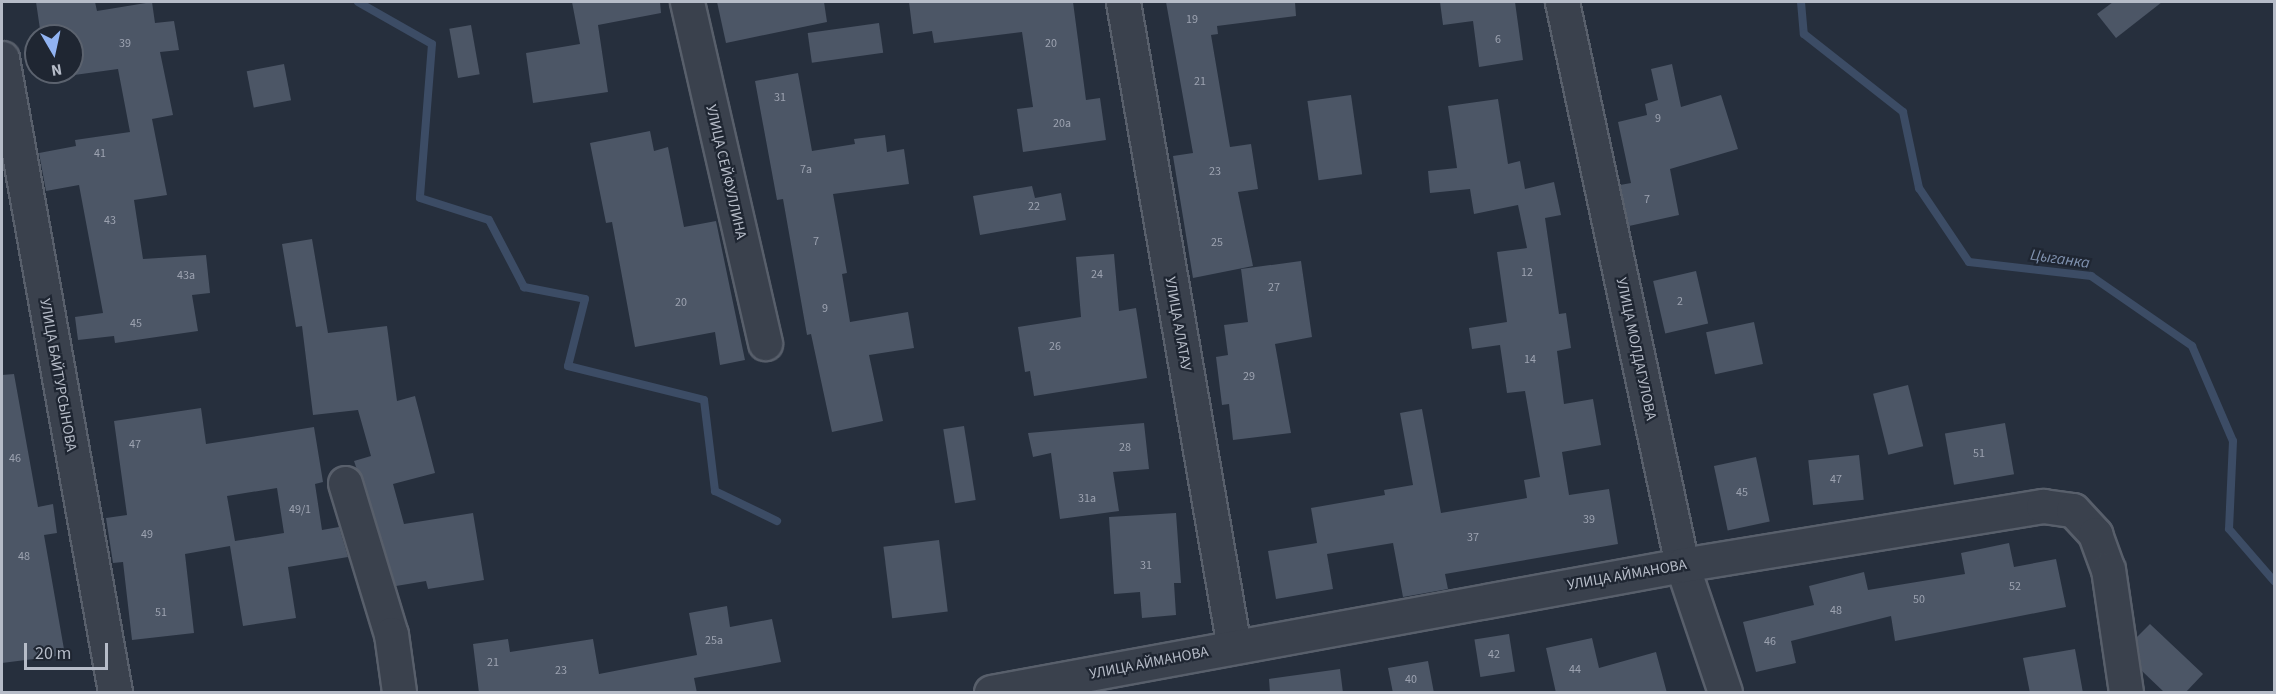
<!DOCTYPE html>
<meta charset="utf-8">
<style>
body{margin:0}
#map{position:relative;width:2276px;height:694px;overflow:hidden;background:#262f3d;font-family:"Source Sans 3",sans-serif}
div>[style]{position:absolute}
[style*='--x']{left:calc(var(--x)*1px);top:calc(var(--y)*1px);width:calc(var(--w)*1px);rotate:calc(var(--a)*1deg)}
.stream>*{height:8px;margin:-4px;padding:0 4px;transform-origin:4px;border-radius:4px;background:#3c4c65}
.building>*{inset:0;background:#4c5666;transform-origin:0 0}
.roads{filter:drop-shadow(2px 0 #585f6b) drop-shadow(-2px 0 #585f6b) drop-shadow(0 2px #585f6b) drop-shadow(0 -2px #585f6b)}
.minor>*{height:33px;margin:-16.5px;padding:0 16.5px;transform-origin:16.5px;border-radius:16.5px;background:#3a414d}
span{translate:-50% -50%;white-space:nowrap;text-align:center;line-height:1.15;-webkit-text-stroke:4.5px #1f2632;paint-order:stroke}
.number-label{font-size:12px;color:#9ca2b0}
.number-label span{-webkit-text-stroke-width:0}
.street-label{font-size:15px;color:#b6bcc8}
.water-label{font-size:16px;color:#7f91ae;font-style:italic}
.frame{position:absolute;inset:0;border:3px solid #b6bcc8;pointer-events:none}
.north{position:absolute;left:24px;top:24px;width:60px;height:60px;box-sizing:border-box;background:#1f2632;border:2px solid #5b626e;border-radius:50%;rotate:171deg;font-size:16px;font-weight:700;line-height:24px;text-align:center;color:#b6bcc8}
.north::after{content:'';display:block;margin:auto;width:21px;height:27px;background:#91b3f2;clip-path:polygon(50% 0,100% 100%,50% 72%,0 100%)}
.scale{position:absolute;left:24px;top:643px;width:84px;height:27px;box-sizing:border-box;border:3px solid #b6bcc8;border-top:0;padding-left:8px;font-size:18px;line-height:21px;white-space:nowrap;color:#b6bcc8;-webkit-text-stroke:4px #1f2632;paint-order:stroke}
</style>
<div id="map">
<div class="stream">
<div style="--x:358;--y:2;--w:85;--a:29.6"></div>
<div style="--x:432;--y:44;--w:154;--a:94.5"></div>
<div style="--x:420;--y:198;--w:72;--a:17.7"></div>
<div style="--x:489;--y:220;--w:76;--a:62.4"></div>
<div style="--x:524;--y:287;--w:62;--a:11.1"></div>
<div style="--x:585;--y:299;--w:69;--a:104.2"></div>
<div style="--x:568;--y:366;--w:140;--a:14"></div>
<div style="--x:704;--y:400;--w:92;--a:83.1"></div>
<div style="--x:715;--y:491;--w:69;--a:25.8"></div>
<div style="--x:1801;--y:2;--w:32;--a:85"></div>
<div style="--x:1804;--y:34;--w:126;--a:38.2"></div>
<div style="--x:1903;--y:112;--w:78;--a:78.1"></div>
<div style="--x:1919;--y:188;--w:89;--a:56"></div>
<div style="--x:1969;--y:262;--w:123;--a:6.5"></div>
<div style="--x:2091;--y:276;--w:123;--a:34.7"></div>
<div style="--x:2192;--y:346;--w:103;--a:66.7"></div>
<div style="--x:2233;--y:441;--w:88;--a:92.6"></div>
<div style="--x:2229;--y:529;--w:69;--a:49.1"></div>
</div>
<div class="building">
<div style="clip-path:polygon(36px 2px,95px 2px,97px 11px,152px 2px,155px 23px,174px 21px,179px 50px,160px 52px,173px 115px,152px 119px,167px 195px,134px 200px,143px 259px,206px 255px,210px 293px,192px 295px,198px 331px,115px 343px,114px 336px,78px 340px,75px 317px,103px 313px,79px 185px,46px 191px,39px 153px,76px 146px,75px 140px,130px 132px,118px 69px,67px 76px,66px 72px,72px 72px,72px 36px,41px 36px)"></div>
<div style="clip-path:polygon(572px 2px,660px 2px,661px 13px,598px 25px,608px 92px,533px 103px,526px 53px,580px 44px)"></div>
<div style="clip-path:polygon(717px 2px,824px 2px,827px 22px,726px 43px)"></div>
<div style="clip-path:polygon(909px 2px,1073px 2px,1086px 100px,1100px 98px,1106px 140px,1023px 152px,1017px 109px,1033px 107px,1022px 32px,934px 43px,932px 31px,913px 34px)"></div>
<div style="clip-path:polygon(1166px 2px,1295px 2px,1296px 16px,1217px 26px,1218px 34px,1211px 35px,1230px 147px,1251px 144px,1258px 189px,1238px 192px,1253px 266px,1193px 278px,1173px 156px,1193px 153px)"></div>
<div style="clip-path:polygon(1440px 2px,1515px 2px,1523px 60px,1479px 67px,1473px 21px,1443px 25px)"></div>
<div style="clip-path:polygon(2113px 2px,2162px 2px,2116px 38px,2097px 14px)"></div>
<div style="left:879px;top:23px;width:30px;height:72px;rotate:82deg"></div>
<div style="left:471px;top:25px;width:50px;height:22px;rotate:80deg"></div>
<div style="left:284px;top:64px;width:37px;height:38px;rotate:79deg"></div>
<div style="clip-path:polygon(1672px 64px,1681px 107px,1721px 95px,1738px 149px,1670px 169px,1679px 215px,1629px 226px,1620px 185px,1631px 183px,1618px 122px,1647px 115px,1645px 104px,1658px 100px,1651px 69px)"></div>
<div style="clip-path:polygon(798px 73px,812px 151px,855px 144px,854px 139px,885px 135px,887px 152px,904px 149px,909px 184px,833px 194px,847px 273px,842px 274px,850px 322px,908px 312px,914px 348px,869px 355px,883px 421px,832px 432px,811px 334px,807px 335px,783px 199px,777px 200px,755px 81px)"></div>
<div style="left:1351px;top:95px;width:80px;height:44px;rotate:82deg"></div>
<div style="clip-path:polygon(1498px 99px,1508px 164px,1520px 161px,1525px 189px,1554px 182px,1561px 215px,1545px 218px,1559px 314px,1566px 313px,1571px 348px,1557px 351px,1564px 404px,1593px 399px,1601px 445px,1562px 452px,1569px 495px,1609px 489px,1618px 544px,1445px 574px,1448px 589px,1403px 597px,1393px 543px,1327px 554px,1333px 589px,1276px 599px,1268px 551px,1317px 543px,1311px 508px,1385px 495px,1384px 490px,1413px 485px,1400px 413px,1422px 409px,1441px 513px,1527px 498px,1524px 480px,1540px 477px,1525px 391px,1507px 393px,1500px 345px,1472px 349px,1469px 328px,1507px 322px,1497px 252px,1527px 248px,1518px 205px,1474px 214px,1470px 189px,1430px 193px,1428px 171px,1457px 168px,1448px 106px)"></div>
<div style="clip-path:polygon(650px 131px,654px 151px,668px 147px,684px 227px,716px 221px,745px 360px,720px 365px,715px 332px,635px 347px,612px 222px,606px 223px,590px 143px)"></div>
<div style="clip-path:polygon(1032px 186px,1035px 198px,1061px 193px,1066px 220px,980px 235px,973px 196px)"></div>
<div style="clip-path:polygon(312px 239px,328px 333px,387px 326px,397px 401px,415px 396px,435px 473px,393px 484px,404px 524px,473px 513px,484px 580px,428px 589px,426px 581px,396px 586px,354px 461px,371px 456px,358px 410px,313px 415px,302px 326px,296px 327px,282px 244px)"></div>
<div style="clip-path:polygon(1114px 254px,1119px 311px,1136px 308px,1147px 378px,1034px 396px,1030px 371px,1025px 372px,1018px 327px,1081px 317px,1076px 257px)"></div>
<div style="clip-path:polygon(1301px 261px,1312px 337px,1275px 344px,1291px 433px,1233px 440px,1229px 404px,1222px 405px,1216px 357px,1228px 355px,1224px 325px,1248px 322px,1241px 269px)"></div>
<div style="left:1696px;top:271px;width:54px;height:44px;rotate:77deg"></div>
<div style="left:1754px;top:322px;width:43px;height:49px;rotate:78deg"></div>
<div style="clip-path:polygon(14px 374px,38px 507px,53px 504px,57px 533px,44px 535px,65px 655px,2px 663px,2px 375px)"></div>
<div style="left:1908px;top:385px;width:63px;height:36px;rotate:76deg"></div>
<div style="clip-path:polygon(evenodd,201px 408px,206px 444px,314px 427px,323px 482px,315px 484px,322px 530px,339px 527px,348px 557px,288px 567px,296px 618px,243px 626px,230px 546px,185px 554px,194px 633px,132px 640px,123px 562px,113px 563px,106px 518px,127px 515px,114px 421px,201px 408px,277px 488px,284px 533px,235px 541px,227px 496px,277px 488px)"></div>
<div style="clip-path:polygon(1144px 423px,1149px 469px,1113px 472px,1119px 511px,1060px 519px,1051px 453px,1033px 457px,1028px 433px)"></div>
<div style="left:2005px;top:423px;width:52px;height:61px;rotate:80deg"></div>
<div style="left:964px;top:426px;width:75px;height:21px;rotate:81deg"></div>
<div style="left:1859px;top:455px;width:45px;height:51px;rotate:84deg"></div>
<div style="left:1756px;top:457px;width:66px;height:43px;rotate:78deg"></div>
<div style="clip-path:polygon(1176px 513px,1181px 583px,1174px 583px,1176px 615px,1142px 618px,1140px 592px,1114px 594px,1109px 517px)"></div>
<div style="left:939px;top:540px;width:72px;height:56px;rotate:83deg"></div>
<div style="clip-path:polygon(2009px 543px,2014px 567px,2056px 559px,2066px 607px,1895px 641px,1891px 616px,1791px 641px,1796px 663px,1756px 672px,1743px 622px,1814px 605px,1809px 586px,1864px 572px,1868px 590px,1965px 574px,1961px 553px)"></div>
<div style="clip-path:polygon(727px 606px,730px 627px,772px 619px,781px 662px,694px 678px,697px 693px,479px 693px,473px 644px,508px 639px,510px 652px,593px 639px,599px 674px,697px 655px,689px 613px)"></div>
<div style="clip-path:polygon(2150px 624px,2203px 674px,2185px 693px,2165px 693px,2142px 671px,2137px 637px)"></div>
<div style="left:1509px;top:634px;width:38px;height:35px;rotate:81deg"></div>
<div style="clip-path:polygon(1592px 638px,1599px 668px,1656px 652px,1667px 693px,1556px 693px,1546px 648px)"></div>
<div style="clip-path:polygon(2075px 649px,2083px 693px,2030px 693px,2023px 658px)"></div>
<div style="clip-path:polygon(1428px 661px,1434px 693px,1393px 693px,1388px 668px)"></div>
<div style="clip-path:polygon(1340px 669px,1343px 693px,1270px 693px,1269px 679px)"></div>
</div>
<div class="roads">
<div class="minor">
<div style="--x:687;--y:2;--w:350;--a:77.1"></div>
<div style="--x:1123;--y:2;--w:654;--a:80.24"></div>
<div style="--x:1562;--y:2;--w:576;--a:77.97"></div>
<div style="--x:1682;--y:565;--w:134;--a:71.3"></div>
<div style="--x:2;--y:58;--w:644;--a:79.89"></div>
<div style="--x:345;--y:483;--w:158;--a:73.1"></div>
<div style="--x:391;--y:634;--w:59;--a:82.1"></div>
<div style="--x:991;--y:692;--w:703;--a:-10.41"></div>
<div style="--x:1682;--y:565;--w:366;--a:-9.3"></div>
<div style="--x:2043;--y:506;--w:30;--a:8"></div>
<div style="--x:2073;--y:510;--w:33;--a:47"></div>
<div style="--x:2095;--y:534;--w:37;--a:70"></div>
<div style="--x:2108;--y:569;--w:124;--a:81.7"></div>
</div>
</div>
<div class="number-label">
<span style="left:1192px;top:20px">19</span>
<span style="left:1498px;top:40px">6</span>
<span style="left:125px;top:44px">39</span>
<span style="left:1051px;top:44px">20</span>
<span style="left:1200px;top:82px">21</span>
<span style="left:780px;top:98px">31</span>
<span style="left:1658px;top:119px">9</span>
<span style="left:1062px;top:124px">20а</span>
<span style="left:100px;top:154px">41</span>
<span style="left:806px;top:170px">7а</span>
<span style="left:1215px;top:172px">23</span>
<span style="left:1647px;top:200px">7</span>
<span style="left:1034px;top:207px">22</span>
<span style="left:110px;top:221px">43</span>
<span style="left:816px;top:242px">7</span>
<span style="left:1217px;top:243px">25</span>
<span style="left:1527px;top:273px">12</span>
<span style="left:1097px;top:275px">24</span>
<span style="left:186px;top:276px">43а</span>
<span style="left:1274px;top:288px">27</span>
<span style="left:1680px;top:302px">2</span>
<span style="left:681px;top:303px">20</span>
<span style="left:825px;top:309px">9</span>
<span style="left:136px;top:324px">45</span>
<span style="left:1055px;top:347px">26</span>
<span style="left:1530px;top:360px">14</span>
<span style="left:1249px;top:377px">29</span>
<span style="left:135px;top:445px">47</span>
<span style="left:1125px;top:448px">28</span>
<span style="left:1979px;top:454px">51</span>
<span style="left:15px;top:459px">46</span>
<span style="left:1836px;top:480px">47</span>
<span style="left:1742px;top:493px">45</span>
<span style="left:1087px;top:499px">31а</span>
<span style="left:300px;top:510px">49/1</span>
<span style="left:1589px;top:520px">39</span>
<span style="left:147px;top:535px">49</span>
<span style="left:1473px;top:538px">37</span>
<span style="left:24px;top:557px">48</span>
<span style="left:1146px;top:566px">31</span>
<span style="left:2015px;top:587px">52</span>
<span style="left:1919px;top:600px">50</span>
<span style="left:1836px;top:611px">48</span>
<span style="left:161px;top:613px">51</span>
<span style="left:714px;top:641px">25а</span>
<span style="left:1770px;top:642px">46</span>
<span style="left:1494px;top:655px">42</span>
<span style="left:493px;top:663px">21</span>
<span style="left:1575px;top:670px">44</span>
<span style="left:561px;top:671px">23</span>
<span style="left:1411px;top:680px">40</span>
</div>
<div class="street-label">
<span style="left:726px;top:172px;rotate:77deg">УЛИЦА СЕЙФУЛЛИНА</span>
<span style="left:1178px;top:324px;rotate:80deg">УЛИЦА АЛАТАУ</span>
<span style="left:1636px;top:349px;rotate:78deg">УЛИЦА МОЛДАГУЛОВА</span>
<span style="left:58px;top:375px;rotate:80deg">УЛИЦА БАЙТУРСЫНОВА</span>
<span style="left:1627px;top:575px;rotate:-10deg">УЛИЦА АЙМАНОВА</span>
<span style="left:1149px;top:663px;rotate:-11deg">УЛИЦА АЙМАНОВА</span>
</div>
<div class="water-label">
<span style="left:2060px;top:259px;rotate:8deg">Цыганка</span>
</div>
<div class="frame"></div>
<div class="north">N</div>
<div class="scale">20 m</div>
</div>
